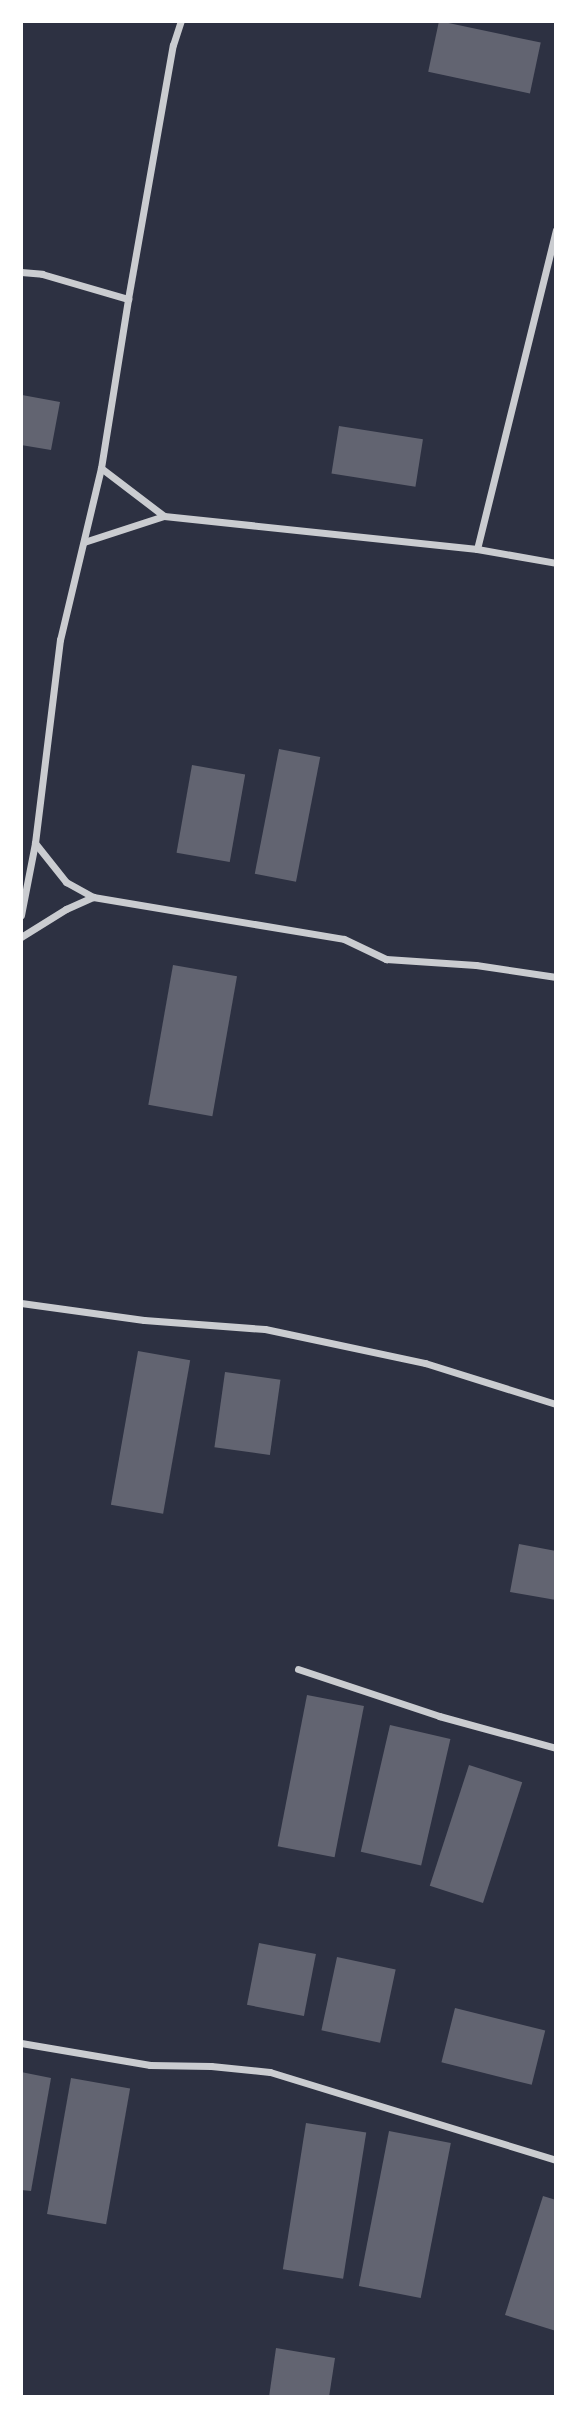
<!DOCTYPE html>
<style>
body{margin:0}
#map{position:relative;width:577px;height:2418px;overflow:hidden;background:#2d3142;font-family:"Sofia Sans Condensed",sans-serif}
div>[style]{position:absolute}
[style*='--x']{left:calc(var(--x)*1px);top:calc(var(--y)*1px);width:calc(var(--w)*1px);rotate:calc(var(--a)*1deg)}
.building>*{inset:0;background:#626471;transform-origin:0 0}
.minor>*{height:7px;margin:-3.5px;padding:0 3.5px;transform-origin:3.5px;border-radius:3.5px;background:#caccd0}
span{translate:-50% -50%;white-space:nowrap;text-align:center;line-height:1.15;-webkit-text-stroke:6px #fff;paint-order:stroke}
.frame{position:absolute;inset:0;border:23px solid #fff;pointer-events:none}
</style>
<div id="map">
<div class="building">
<div style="left:439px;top:21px;width:104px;height:52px;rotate:12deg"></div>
<div style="clip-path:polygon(22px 395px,60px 402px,51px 450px,21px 445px)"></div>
<div style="left:339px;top:426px;width:85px;height:48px;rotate:9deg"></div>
<div style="left:279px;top:749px;width:42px;height:127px;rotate:11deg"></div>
<div style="left:192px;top:765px;width:54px;height:89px;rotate:10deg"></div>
<div style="left:173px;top:965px;width:65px;height:142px;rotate:10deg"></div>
<div style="left:138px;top:1351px;width:53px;height:156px;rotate:10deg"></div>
<div style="left:225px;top:1372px;width:56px;height:76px;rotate:8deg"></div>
<div style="clip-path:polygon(519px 1544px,556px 1551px,556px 1600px,510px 1592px)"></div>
<div style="left:307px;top:1695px;width:58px;height:154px;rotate:11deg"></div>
<div style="left:390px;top:1725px;width:62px;height:130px;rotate:13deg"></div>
<div style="left:469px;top:1765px;width:56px;height:127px;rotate:18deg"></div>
<div style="left:259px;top:1943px;width:58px;height:63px;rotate:11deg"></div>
<div style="left:337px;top:1957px;width:60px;height:75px;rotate:12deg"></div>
<div style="left:455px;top:2008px;width:93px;height:56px;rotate:14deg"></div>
<div style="clip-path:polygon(21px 2072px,51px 2078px,31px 2191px,21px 2190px)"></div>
<div style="left:71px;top:2078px;width:60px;height:138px;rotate:10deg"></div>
<div style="left:306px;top:2123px;width:61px;height:148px;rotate:9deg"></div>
<div style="left:389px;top:2131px;width:63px;height:158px;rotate:11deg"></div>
<div style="clip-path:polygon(543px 2196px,556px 2200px,556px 2331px,505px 2315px)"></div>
<div style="clip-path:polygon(276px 2348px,335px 2358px,329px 2397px,269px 2397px)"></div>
</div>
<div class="minor">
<div style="--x:21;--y:272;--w:21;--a:5"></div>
<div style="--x:42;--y:274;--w:90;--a:16.2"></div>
<div style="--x:101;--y:468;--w:79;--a:37.3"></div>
<div style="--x:84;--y:542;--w:84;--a:-18"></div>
<div style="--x:164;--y:516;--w:315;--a:6"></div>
<div style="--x:477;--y:549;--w:80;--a:10"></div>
<div style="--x:477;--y:549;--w:329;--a:-76.1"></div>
<div style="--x:35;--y:843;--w:50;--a:51.5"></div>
<div style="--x:66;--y:882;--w:31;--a:29"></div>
<div style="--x:93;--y:897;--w:254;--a:9.5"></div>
<div style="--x:344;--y:939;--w:47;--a:25.5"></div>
<div style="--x:386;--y:959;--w:90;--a:3.8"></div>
<div style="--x:476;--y:965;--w:81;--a:8.5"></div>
<div style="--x:21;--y:915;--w:73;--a:-79"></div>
<div style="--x:35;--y:843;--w:205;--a:-83"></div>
<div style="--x:60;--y:640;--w:177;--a:-76.6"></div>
<div style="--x:101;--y:468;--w:171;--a:-80.9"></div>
<div style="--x:128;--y:299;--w:258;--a:-80"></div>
<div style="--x:173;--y:45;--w:25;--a:-72"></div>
<div style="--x:21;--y:937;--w:53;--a:-31.9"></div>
<div style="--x:66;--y:909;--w:30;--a:-24"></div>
<div style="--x:21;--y:1303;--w:124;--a:7.9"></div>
<div style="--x:144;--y:1320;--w:121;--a:4.3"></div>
<div style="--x:265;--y:1329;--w:164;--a:12"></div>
<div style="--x:425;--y:1363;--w:137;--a:17.4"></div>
<div style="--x:298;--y:1669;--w:149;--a:18.4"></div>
<div style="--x:439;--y:1716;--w:121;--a:15.3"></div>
<div style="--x:21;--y:2043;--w:131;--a:9.7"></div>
<div style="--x:150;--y:2065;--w:61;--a:0.9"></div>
<div style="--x:211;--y:2066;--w:59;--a:5.8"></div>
<div style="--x:270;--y:2072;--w:299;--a:17.1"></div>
</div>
<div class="frame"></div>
</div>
